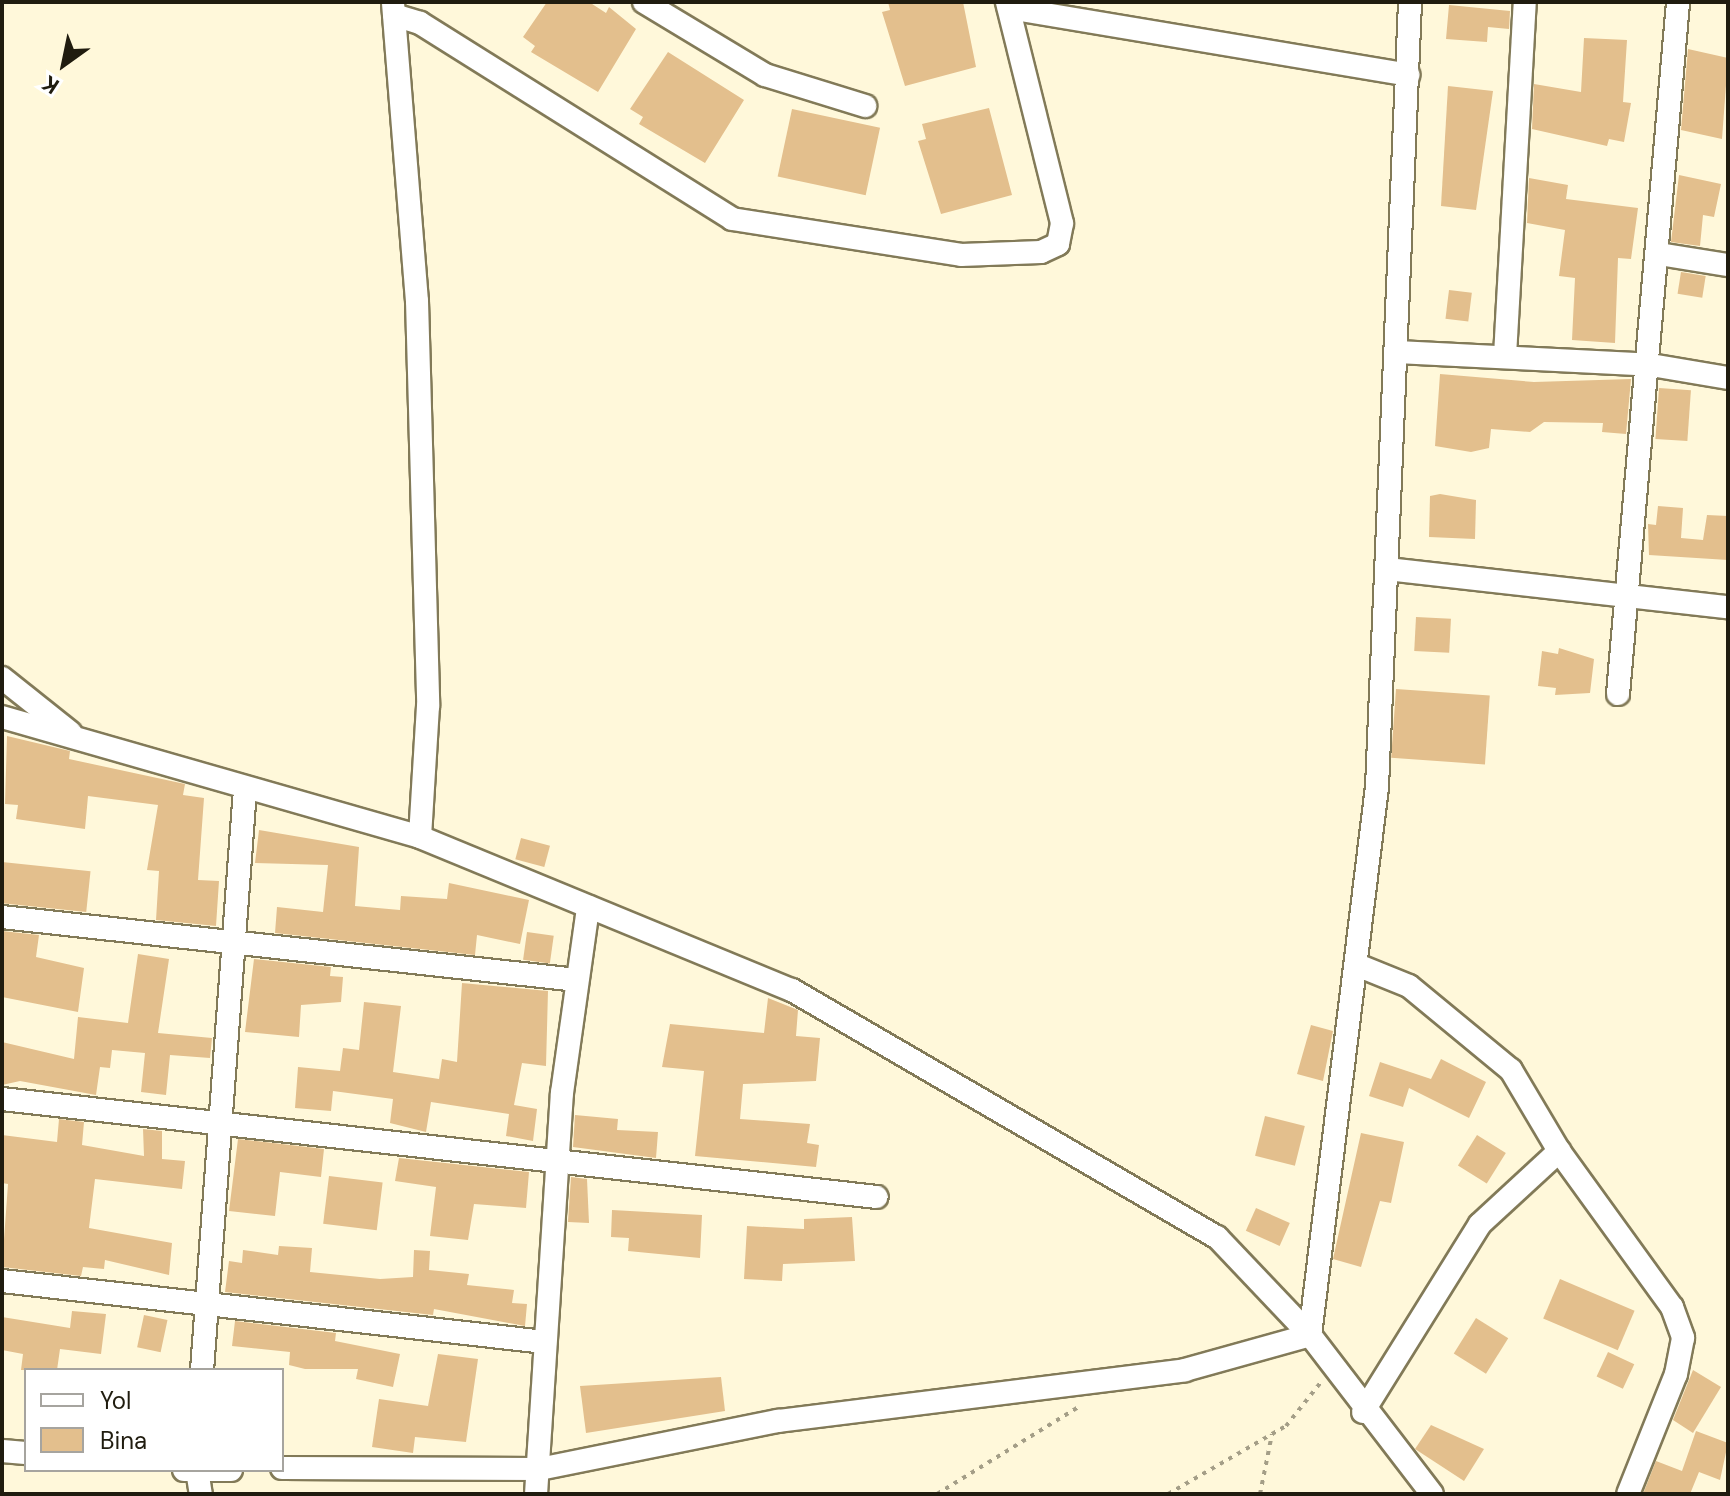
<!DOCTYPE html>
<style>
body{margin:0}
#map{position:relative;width:1730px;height:1496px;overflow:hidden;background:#fff8da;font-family:"DM Sans",sans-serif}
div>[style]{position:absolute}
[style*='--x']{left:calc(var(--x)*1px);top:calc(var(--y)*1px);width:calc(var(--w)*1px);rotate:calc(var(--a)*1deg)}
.building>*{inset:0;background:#e3bf8d;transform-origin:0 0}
.path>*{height:4px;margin-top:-2px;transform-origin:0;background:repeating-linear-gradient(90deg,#a49e87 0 4px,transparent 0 10px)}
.roads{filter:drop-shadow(2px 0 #827a58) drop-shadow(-2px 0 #827a58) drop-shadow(0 2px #827a58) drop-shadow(0 -2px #827a58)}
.minor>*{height:22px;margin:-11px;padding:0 11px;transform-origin:11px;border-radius:11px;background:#fff}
span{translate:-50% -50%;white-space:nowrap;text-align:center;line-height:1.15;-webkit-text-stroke:6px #fff;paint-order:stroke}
.frame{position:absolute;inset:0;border:4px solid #201c0f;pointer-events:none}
.legend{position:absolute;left:24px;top:1368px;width:260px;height:104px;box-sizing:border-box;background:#fff;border:2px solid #a6a49f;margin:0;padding:10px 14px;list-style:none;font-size:24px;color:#201c0f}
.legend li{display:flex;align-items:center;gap:16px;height:40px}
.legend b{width:40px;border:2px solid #a6a49f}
.north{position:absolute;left:24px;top:24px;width:80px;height:80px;-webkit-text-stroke:6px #fff;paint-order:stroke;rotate:213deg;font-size:22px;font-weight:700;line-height:32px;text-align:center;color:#201c0f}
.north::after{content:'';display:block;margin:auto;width:28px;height:36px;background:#201c0f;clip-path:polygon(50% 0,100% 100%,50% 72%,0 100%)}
</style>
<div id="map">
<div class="building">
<div style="clip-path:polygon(547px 2px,589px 2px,606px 13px,609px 7px,636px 29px,598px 92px,531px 52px,535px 46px,523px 37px)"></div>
<div style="clip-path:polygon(888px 2px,963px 2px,976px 67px,905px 86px,882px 12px,890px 10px)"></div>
<div style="clip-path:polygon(1449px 5px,1510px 11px,1509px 29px,1488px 27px,1487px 42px,1446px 39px)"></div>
<div style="clip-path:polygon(1584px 38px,1627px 40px,1623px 102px,1631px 103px,1624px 142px,1609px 139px,1607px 146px,1532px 129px,1534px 84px,1581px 92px)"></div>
<div style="clip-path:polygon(1688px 49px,1728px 58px,1722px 139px,1681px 130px)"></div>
<div style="clip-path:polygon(668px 52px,744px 100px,705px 163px,639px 124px,643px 117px,630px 109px)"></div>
<div style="clip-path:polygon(1448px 86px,1493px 91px,1476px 210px,1441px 206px)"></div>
<div style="clip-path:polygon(989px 108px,1012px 195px,941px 214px,918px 141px,926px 139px,922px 124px)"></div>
<div style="left:792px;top:109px;width:90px;height:69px;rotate:12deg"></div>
<div style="clip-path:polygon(1679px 175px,1721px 184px,1714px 217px,1703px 215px,1700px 246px,1671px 242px)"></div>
<div style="clip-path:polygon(1529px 178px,1568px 185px,1566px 199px,1638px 208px,1631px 259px,1618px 258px,1615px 343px,1572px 340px,1575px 278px,1559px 276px,1565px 230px,1527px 223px)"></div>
<div style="left:1681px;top:272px;width:25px;height:22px;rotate:9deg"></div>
<div style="left:1449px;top:290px;width:23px;height:29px;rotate:7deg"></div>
<div style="clip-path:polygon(1440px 374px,1534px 382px,1631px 379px,1626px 434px,1602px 432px,1603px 423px,1544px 422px,1530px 432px,1491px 429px,1489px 448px,1471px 452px,1435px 446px)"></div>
<div style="left:1659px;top:388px;width:32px;height:51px;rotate:4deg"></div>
<div style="clip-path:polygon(1440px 494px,1476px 500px,1475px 539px,1429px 537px,1430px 496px)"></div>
<div style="clip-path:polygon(1658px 506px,1683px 508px,1681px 538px,1703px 540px,1707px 515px,1728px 516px,1728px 560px,1649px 555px,1648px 524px,1656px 525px)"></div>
<div style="left:1416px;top:617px;width:35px;height:34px;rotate:3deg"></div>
<div style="clip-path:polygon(1559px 648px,1594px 659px,1590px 693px,1555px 695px,1556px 688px,1538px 686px,1542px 651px,1558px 654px)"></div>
<div style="left:1396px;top:689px;width:94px;height:69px;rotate:4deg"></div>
<div style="clip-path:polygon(7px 736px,70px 751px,69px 759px,185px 784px,183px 795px,204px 798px,198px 880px,219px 881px,216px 926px,156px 920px,159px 871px,147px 870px,158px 805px,88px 796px,85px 829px,16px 819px,18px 805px,5px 804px)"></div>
<div style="clip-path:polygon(259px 830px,359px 847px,355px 906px,400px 910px,401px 896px,447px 899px,449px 883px,529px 900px,520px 944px,477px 935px,475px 955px,275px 933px,277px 907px,323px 912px,328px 865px,255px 863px)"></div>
<div style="left:521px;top:838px;width:30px;height:22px;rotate:15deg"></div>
<div style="left:2px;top:862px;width:89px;height:41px;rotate:6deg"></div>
<div style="clip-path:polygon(2px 931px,39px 935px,36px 957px,84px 968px,78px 1012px,2px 997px)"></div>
<div style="left:527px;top:932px;width:27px;height:28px;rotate:8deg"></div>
<div style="clip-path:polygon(138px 954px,169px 959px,158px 1033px,212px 1038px,210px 1058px,170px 1055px,166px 1095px,141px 1092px,145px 1053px,112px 1050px,110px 1068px,100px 1067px,96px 1095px,20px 1081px,2px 1085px,2px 1042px,74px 1059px,78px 1017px,128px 1023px)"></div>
<div style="clip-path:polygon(254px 959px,331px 967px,330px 976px,343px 977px,341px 1002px,301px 1005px,299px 1037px,245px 1032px)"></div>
<div style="clip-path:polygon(462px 983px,548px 991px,546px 1066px,522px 1063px,514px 1105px,537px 1109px,533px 1141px,506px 1136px,509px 1114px,431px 1102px,426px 1132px,390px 1123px,393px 1099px,333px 1091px,331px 1111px,295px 1108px,298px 1067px,340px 1071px,343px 1048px,359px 1050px,364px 1002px,401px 1006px,393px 1072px,439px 1079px,442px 1059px,457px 1062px)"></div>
<div style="clip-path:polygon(768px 998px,798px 1010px,796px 1036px,820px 1038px,816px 1081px,743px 1084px,740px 1119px,810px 1124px,807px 1143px,819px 1145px,816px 1167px,695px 1156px,704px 1071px,662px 1067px,670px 1024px,764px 1033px)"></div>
<div style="clip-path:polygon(1311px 1025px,1333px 1031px,1323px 1081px,1297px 1074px)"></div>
<div style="clip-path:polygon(1441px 1059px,1486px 1082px,1469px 1118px,1409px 1088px,1403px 1107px,1369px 1096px,1380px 1062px,1431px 1079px)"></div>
<div style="clip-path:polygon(575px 1115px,618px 1119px,617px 1130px,658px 1132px,656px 1158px,573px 1147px)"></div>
<div style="left:1265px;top:1116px;width:41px;height:41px;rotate:14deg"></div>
<div style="clip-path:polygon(59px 1119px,84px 1122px,82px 1145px,144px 1156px,143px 1129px,162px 1131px,162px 1159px,185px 1161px,182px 1189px,95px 1179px,89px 1228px,172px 1243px,169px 1275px,105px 1260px,104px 1269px,83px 1267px,81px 1276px,2px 1267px,8px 1184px,2px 1183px,2px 1135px,57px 1142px)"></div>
<div style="clip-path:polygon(1361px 1133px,1404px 1142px,1391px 1203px,1380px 1201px,1361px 1267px,1333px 1259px)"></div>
<div style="left:1477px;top:1135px;width:34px;height:36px;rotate:32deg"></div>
<div style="clip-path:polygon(238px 1139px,324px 1149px,321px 1177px,280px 1172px,275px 1216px,229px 1211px)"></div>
<div style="clip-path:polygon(399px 1158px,529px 1172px,526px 1208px,474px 1204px,468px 1240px,430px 1236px,436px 1187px,395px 1181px)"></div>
<div style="left:329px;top:1176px;width:54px;height:48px;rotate:7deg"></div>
<div style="clip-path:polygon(571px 1177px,587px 1179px,589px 1223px,568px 1222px)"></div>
<div style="left:1256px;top:1208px;width:37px;height:25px;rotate:24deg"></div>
<div style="clip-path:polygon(612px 1210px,702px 1215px,700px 1258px,628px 1251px,629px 1238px,611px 1237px)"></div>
<div style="clip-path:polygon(852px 1217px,855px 1261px,783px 1264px,782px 1281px,744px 1279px,747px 1226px,804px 1229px,804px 1219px)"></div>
<div style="clip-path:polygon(279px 1246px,312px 1248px,310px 1272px,380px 1279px,413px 1277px,414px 1250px,430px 1251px,429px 1270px,469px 1274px,467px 1285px,514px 1290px,512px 1303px,527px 1304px,525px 1326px,434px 1309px,433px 1315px,225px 1292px,229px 1261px,242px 1263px,243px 1250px,278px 1255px)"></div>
<div style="left:1560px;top:1279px;width:81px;height:43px;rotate:23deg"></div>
<div style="clip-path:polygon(72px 1311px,106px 1314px,101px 1354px,60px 1349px,57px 1370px,21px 1370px,23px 1354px,2px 1350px,2px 1317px,70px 1328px)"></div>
<div style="left:144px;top:1315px;width:24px;height:33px;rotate:12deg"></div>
<div style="left:1476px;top:1318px;width:38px;height:42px;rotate:32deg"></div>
<div style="clip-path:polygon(235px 1321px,336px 1333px,335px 1341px,400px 1354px,393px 1387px,356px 1379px,358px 1369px,305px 1369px,289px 1365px,290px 1352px,232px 1346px)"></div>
<div style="left:1608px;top:1352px;width:29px;height:27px;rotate:25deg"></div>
<div style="clip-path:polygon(438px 1354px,478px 1359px,466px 1442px,415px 1437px,413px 1453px,372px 1447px,379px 1399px,428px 1406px)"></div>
<div style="clip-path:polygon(1693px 1370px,1721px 1387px,1693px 1433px,1673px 1420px)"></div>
<div style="clip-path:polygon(721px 1377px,725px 1411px,586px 1433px,580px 1386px)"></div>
<div style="clip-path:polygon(1431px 1425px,1484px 1449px,1464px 1481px,1415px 1449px)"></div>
<div style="clip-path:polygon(1696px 1431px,1728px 1443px,1720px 1480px,1699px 1472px,1690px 1494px,1643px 1494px,1656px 1461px,1682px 1471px)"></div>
</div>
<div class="path">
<div style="--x:937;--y:1494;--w:168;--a:-31.6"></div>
<div style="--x:1168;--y:1494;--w:136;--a:-30"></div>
<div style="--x:1286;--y:1426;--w:56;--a:-51.5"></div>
<div style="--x:1260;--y:1494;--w:61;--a:-78.7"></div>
</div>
<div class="roads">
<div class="minor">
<div style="--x:644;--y:2;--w:141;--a:31.1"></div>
<div style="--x:765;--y:75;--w:105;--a:17.2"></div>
<div style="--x:393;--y:3;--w:299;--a:85.4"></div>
<div style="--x:417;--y:301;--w:405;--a:88.4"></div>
<div style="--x:428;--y:706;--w:131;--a:93.5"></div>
<div style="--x:1009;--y:8;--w:405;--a:9.5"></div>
<div style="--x:394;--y:15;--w:27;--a:17"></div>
<div style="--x:420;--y:23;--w:368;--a:32.1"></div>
<div style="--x:732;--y:219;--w:232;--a:8.9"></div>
<div style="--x:961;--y:255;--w:80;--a:-2.1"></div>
<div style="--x:1041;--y:252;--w:19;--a:-25"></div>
<div style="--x:1058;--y:244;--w:21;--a:-79"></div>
<div style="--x:1062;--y:223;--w:228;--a:-104"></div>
<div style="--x:1659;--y:254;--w:70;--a:9.1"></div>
<div style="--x:1397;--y:352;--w:254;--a:2.9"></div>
<div style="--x:1651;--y:365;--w:78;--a:9.6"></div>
<div style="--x:1505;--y:356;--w:355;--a:-86.8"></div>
<div style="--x:1387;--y:569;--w:343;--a:6.4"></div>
<div style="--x:2;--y:678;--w:87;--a:38.5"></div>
<div style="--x:1618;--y:694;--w:695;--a:-85.04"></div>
<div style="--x:2;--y:717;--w:435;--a:16"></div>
<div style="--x:420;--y:837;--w:402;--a:22.4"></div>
<div style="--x:792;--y:990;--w:492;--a:30.2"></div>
<div style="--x:1217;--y:1237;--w:135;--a:46.5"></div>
<div style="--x:1310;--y:1335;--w:200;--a:52.5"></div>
<div style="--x:2;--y:917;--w:578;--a:6.25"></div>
<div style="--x:1357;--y:965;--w:56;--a:22"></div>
<div style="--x:1409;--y:986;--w:132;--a:39.5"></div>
<div style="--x:1511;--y:1070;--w:94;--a:59.3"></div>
<div style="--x:1559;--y:1151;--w:193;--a:54.1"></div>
<div style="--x:1672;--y:1307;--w:33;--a:70"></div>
<div style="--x:1683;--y:1338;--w:37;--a:101"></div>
<div style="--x:1676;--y:1374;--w:129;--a:111.8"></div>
<div style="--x:2;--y:1099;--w:880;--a:6.39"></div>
<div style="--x:2;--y:1281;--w:546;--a:6.41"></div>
<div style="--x:202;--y:1370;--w:582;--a:-85.76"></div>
<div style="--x:1363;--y:1412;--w:221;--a:-58.1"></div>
<div style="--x:1480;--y:1224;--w:108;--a:-42.7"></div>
<div style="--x:2;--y:1451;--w:24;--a:5"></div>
<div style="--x:282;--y:1468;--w:257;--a:0.2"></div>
<div style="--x:539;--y:1469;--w:244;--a:-11.4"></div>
<div style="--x:778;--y:1421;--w:410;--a:-7.1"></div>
<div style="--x:1185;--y:1370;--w:130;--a:-15.6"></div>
<div style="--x:1310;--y:1335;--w:552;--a:-83.03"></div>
<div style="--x:1377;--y:787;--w:786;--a:-87.59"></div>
<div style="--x:184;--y:1470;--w:47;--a:0"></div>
<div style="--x:197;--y:1470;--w:24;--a:81"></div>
<div style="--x:536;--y:1494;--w:402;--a:-86.3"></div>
<div style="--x:562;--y:1093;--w:188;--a:-82"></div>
</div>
</div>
<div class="frame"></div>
<ul class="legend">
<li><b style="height:10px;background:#fff"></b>Yol</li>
<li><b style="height:22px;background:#e3bf8d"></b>Bina</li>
</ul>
<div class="north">K</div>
</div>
